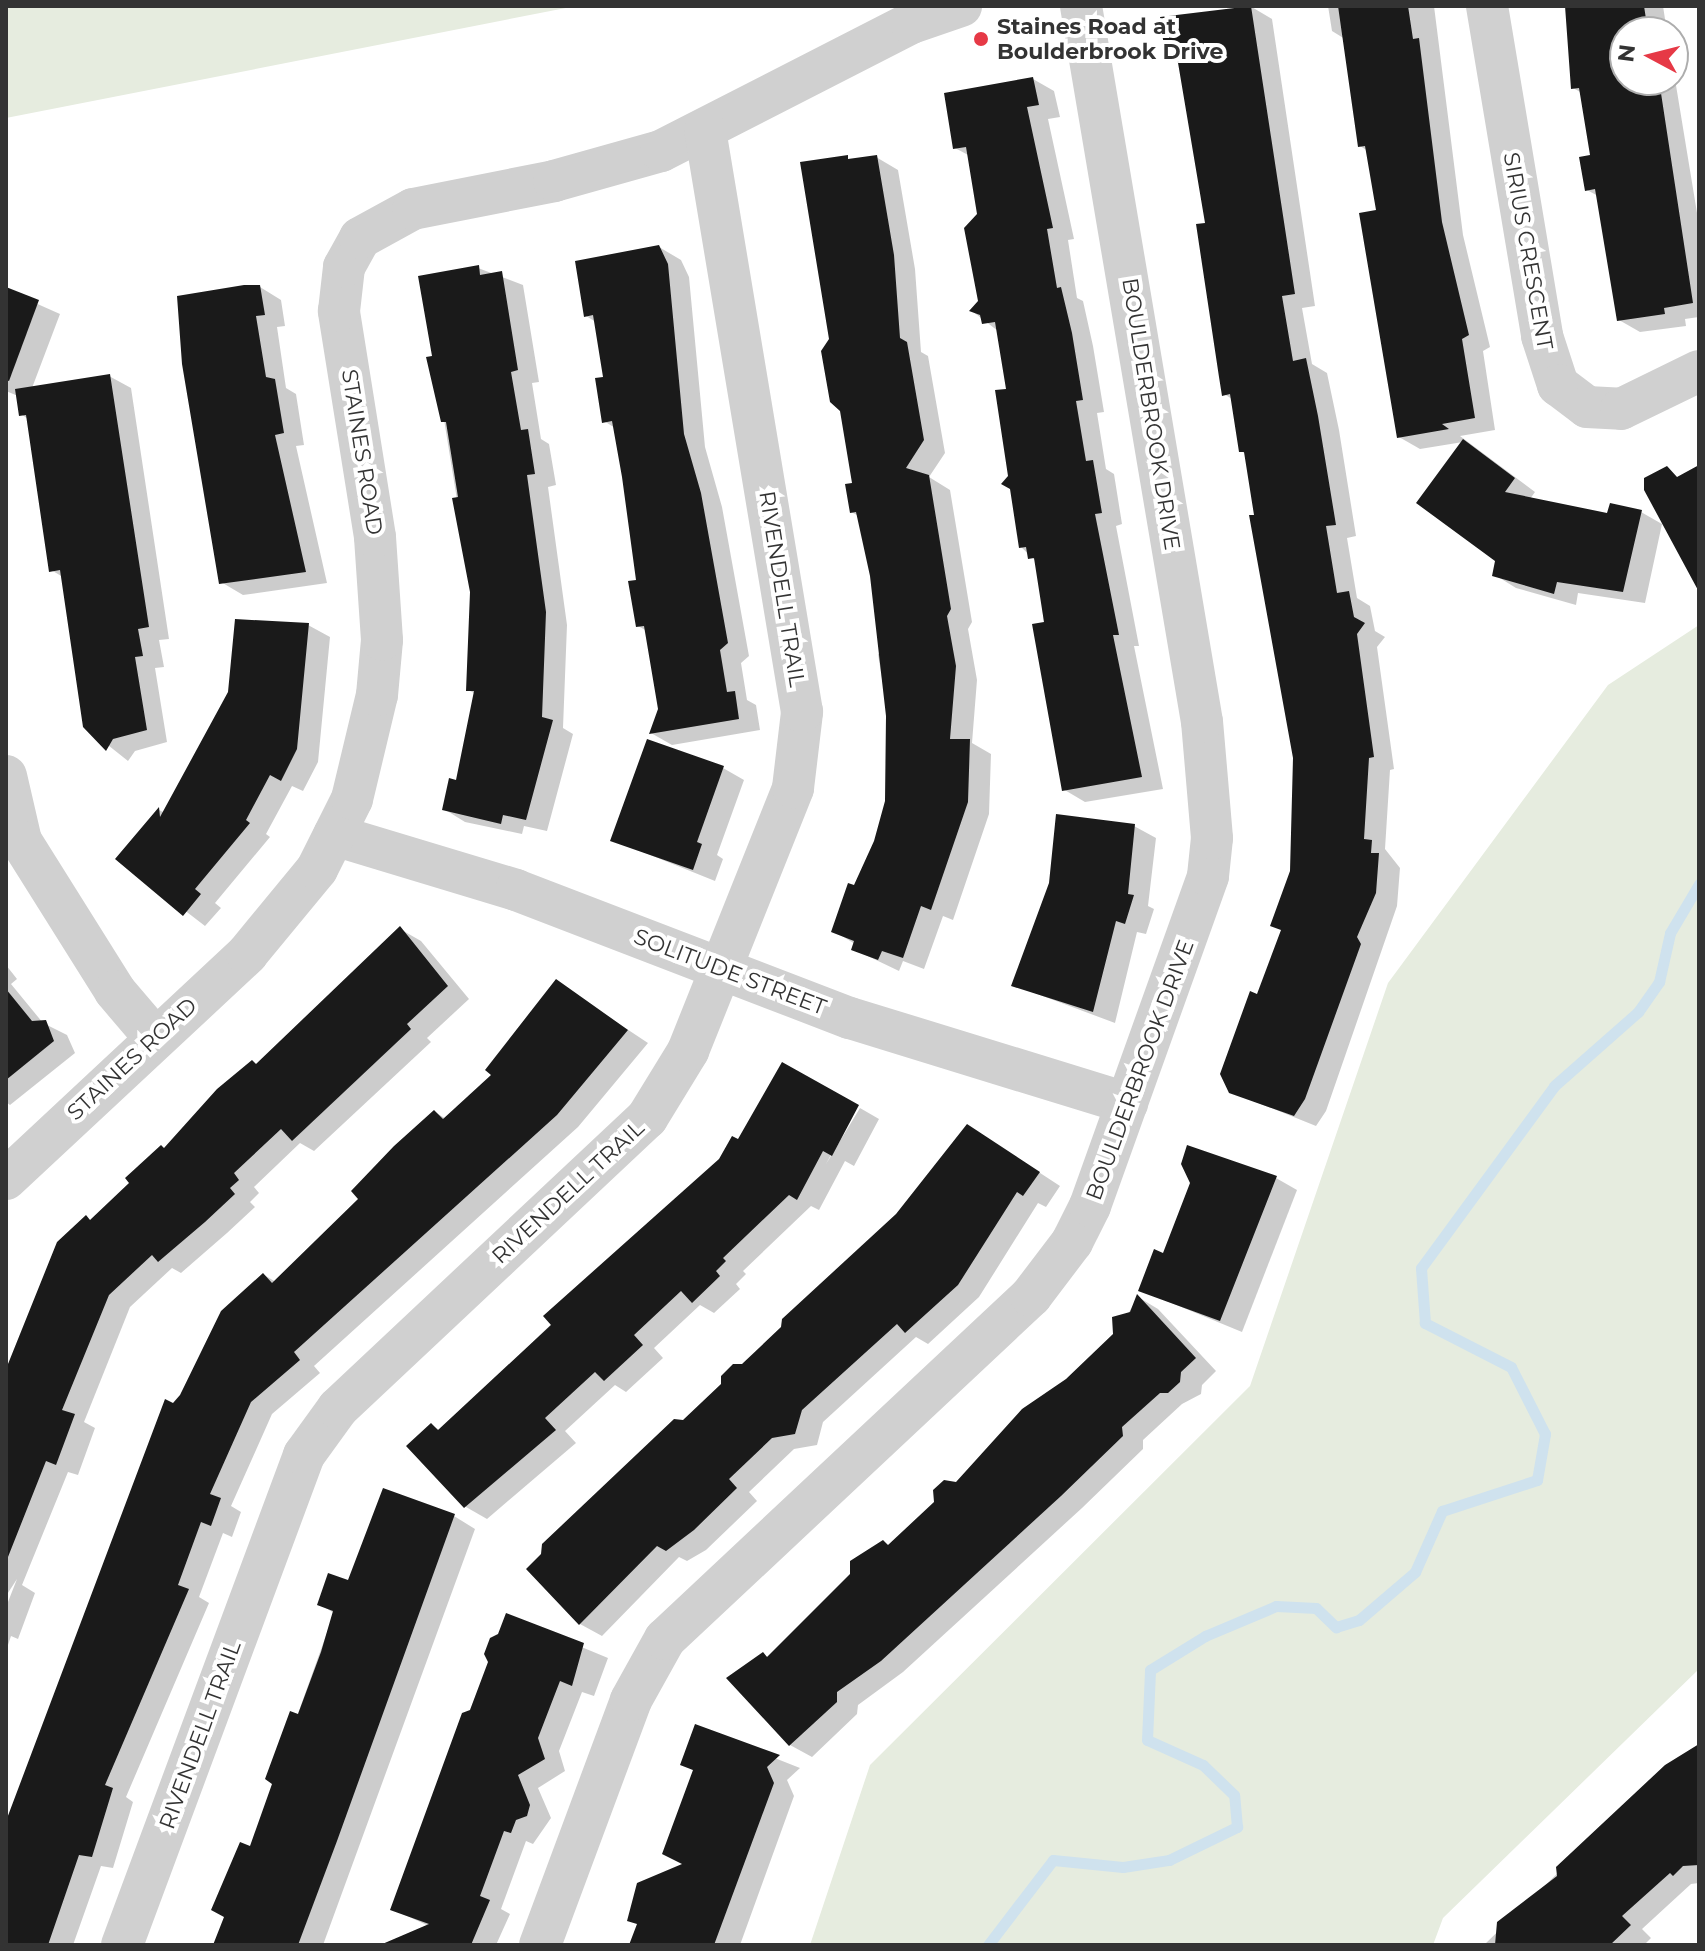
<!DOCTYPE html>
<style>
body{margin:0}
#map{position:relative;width:1705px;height:1951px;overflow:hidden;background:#fff;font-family:Montserrat,sans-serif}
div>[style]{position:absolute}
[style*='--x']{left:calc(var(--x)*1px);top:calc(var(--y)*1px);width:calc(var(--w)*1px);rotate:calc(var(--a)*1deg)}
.green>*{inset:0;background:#e6ecdf}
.shadow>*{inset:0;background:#0003}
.stream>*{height:11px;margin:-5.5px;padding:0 5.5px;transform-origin:5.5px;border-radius:5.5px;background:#cfe2ee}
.building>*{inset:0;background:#1a1a1a}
.minor>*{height:42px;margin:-21px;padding:0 21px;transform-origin:21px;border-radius:21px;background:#d0d0d0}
.dots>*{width:22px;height:22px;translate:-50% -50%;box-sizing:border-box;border:4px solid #fff;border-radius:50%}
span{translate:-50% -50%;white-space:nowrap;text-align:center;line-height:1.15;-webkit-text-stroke:8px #fff;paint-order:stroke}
.poi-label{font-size:22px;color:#333;font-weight:700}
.left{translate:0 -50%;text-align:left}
.street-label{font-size:22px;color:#333}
.frame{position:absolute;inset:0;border:8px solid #333;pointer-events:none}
.north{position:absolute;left:1609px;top:16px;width:80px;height:80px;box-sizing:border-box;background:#fff;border:2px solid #adadad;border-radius:50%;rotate:277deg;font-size:22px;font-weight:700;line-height:32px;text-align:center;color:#333}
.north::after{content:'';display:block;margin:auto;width:28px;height:36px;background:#e63946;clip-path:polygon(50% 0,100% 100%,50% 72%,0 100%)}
</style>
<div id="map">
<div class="green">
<div style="clip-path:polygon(6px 6px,576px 6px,6px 118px)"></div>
<div style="clip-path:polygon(1699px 625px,1699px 1669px,1443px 1918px,1433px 1945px,810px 1945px,870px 1765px,1250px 1386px,1388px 983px,1608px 685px)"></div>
</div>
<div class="shadow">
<div style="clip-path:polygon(1250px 6px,1272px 19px,1315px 306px,1302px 308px,1312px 364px,1327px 373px,1339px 430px,1356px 536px,1347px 538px,1357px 598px,1370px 606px,1375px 631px,1385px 637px,1377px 647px,1394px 769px,1390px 770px,1385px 849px,1400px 868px,1397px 906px,1326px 1111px,1316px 1126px,1231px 1092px,1283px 931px,1292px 872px,1295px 758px,1246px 454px,1241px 451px,1232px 399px,1224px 394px,1207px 224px,1179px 53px,1166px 46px)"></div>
<div style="clip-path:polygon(1328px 6px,1434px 6px,1463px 235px,1490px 347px,1483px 351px,1495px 430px,1460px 436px,1535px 492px,1530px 499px,1609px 515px,1641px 512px,1662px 524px,1645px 603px,1578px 593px,1576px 605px,1516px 588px,1495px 575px,1498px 560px,1463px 442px,1420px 449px,1399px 437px,1379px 212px,1368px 151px,1360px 146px,1345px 39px,1332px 31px)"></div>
<div style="clip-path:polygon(1567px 6px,1663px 6px,1667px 32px,1625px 32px,1625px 80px,1673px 80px,1673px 67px,1699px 225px,1699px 317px,1685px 319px,1686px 326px,1640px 332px,1619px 320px,1598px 196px,1587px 190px,1593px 157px,1582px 93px,1573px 88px)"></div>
<div style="clip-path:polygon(1033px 79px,1054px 91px,1060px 117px,1048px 119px,1074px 239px,1068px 240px,1077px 298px,1083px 301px,1093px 346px,1104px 412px,1097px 413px,1106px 469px,1114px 474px,1122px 524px,1116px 526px,1139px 646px,1134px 646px,1163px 789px,1085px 802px,1063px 789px,1037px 562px,1021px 547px,1010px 477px,1008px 390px,998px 331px,972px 311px,980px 302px,979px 214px,970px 156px,955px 148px)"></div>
<div style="clip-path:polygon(876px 157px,898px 170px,915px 269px,921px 352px,928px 356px,945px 453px,929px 477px,950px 490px,972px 622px,968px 629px,977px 680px,972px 743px,991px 754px,989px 814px,953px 920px,943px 916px,924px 969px,903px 961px,899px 971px,853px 949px,855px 944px,834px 931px,876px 841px,887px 801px,888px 716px,878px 654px,882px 653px,882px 634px,859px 516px,851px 512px,854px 485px,831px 339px)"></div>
<div style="clip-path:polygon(659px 247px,681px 260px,689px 277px,705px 447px,722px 507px,749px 656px,741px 663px,747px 700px,756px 705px,760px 730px,672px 745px,651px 733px,660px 709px,647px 631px,638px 626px,639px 582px,615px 428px,604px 421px,605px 378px,596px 322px,586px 316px)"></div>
<div style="clip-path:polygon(478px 268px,523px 285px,539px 382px,532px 383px,541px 439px,549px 444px,556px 485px,548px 487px,567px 625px,563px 728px,573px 734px,547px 831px,524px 826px,522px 834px,465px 822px,444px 809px,458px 782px,476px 694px,468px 690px,472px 592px,434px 358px)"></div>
<div style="clip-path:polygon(260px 287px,281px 300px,285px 326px,277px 327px,286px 388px,296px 394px,304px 445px,296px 446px,327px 583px,243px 595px,221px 582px)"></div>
<div style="clip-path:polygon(6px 290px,60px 314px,32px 388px,109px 376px,131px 388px,169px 639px,159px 640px,164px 667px,155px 668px,167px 742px,135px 751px,128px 761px,84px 726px,63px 577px,51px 570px,28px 419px,21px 414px,18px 396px,6px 391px)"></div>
<div style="clip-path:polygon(308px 625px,330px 637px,318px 762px,303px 791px,292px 786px,266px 834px,270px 837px,215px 903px,221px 908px,205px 926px,118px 859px,159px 810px,165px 813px)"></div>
<div style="clip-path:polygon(723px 768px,744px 780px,717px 855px,723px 859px,715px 881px,613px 840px)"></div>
<div style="clip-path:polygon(1134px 826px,1156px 838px,1148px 906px,1154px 909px,1146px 934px,1137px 932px,1115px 1023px,1013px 985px)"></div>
<div style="clip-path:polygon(400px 929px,421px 941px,469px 999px,427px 1038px,431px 1042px,314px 1151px,300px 1143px,254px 1187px,259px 1193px,250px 1202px,255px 1207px,227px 1233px,181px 1273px,172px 1268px,130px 1307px,84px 1422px,95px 1428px,78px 1475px,68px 1472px,22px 1585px,35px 1593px,18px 1639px,11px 1636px,6px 1651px,6px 1607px,17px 1579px,6px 1596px,6px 1373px,86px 1218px,92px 1221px)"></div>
<div style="clip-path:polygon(6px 965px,17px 979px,11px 984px,43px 1023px,67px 1035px,75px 1053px,10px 1105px,6px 1102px)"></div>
<div style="clip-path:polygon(556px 982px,648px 1043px,578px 1127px,314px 1366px,320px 1373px,272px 1414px,231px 1506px,241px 1512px,232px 1537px,223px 1533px,199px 1597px,209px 1603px,126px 1797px,133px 1802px,113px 1868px,101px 1866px,73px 1945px,6px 1945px,6px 1831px,174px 1406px,264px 1275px,276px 1282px,361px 1199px,435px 1112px,446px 1119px,494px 1075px)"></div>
<div style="clip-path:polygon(857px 1106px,826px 1164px,860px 1108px,879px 1119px,854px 1166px,845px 1161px,819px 1210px,811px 1206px,743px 1271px,746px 1274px,736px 1284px,740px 1289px,714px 1313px,700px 1305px,654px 1348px,663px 1358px,626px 1392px,615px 1385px,565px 1431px,576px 1443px,487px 1519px,466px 1507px,409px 1446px,431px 1425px,441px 1431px,739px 1142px)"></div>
<div style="clip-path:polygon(968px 1126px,1060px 1186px,1046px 1207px,1038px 1203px,979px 1297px,928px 1344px,916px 1337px,823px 1422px,817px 1445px,794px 1449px,749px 1492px,757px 1501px,706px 1550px,687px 1561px,679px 1557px,602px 1636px,580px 1624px,529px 1569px,898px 1216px)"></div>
<div style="clip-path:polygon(1276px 1178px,1297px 1190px,1242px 1332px,1140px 1290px,1164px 1255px)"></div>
<div style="clip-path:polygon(1138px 1297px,1158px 1309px,1216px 1371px,1202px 1385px,1201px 1394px,1182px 1404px,1143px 1440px,1143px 1449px,1082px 1508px,903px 1672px,858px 1705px,857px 1714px,812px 1757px,790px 1745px,763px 1654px,769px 1658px,1068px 1380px,1116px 1334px)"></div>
<div style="clip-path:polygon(454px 1516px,475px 1529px,323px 1945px,215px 1945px,334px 1613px,319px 1604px)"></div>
<div style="clip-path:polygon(507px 1616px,608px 1658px,594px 1696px,582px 1692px,559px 1751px,565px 1771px,538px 1788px,551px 1818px,533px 1844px,526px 1841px,501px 1909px,510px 1914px,496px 1945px,384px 1945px,429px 1926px,392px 1909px)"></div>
<div style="clip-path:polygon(696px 1727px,800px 1768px,787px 1780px,794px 1796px,740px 1945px,631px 1945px,685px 1865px,694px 1771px,683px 1764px)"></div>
<div style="clip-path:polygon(1699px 1744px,1699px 1883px,1691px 1884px,1642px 1929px,1651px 1938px,1644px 1945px,1484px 1945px,1666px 1767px)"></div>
</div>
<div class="stream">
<div style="--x:988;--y:1945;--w:107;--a:-52.6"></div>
<div style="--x:1053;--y:1860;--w:70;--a:5.7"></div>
<div style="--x:1123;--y:1867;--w:47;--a:-8.7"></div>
<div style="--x:1169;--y:1860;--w:76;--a:-25.9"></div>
<div style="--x:1237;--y:1827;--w:32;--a:-95"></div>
<div style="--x:1234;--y:1795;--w:43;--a:-135.9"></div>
<div style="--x:1203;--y:1765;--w:61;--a:-155.9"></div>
<div style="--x:1147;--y:1740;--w:70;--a:-87.5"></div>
<div style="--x:1150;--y:1670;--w:65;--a:-31.7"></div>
<div style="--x:1205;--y:1636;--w:77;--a:-22.9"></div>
<div style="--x:1276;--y:1606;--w:40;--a:2.9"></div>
<div style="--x:1316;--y:1608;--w:28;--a:44"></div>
<div style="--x:1336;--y:1627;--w:24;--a:-17"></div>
<div style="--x:1359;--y:1620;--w:74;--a:-40.6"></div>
<div style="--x:1415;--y:1572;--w:67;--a:-66.1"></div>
<div style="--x:1442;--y:1511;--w:100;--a:-18.1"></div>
<div style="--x:1537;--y:1480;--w:47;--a:-80.1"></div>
<div style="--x:1545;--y:1434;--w:75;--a:-116.9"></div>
<div style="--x:1511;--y:1367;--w:97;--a:-152.9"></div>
<div style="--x:1425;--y:1323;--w:55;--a:-94.2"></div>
<div style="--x:1421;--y:1268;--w:225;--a:-53.8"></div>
<div style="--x:1554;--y:1086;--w:112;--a:-41.4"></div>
<div style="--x:1638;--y:1012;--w:37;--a:-55"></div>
<div style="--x:1659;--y:982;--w:50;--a:-77.3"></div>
<div style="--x:1670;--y:933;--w:57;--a:-59.4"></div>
</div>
<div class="building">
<div style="clip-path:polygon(1251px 6px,1295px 294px,1282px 296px,1293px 361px,1306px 358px,1318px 416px,1336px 525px,1326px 526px,1337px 593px,1349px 591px,1354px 617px,1365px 623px,1357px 634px,1374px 757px,1369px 758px,1364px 839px,1372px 840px,1371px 853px,1379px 853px,1376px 893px,1357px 937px,1361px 944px,1305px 1099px,1294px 1116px,1229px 1093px,1220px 1074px,1250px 991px,1257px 994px,1281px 930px,1270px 926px,1290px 871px,1293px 758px,1249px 515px,1254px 515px,1244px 452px,1239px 452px,1230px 394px,1222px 396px,1219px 377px,1196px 224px,1205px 223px,1175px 45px,1164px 47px,1160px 17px)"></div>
<div style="clip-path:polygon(1338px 6px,1408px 6px,1413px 39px,1419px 38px,1442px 222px,1469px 335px,1462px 339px,1475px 418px,1442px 424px,1449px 429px,1397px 438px,1359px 213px,1376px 210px,1365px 146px,1358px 147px)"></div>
<div style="clip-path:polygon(1565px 6px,1644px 6px,1648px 32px,1625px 32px,1625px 80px,1659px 80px,1693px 303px,1664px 308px,1665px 314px,1617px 321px,1595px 189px,1585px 191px,1579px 157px,1590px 155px,1579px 88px,1571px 89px)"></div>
<div style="clip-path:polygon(1033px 77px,1039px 105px,1027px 107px,1053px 228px,1047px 229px,1057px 288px,1061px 287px,1072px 333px,1083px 400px,1076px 401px,1086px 461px,1093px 460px,1102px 513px,1095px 514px,1119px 635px,1113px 635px,1142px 777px,1062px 791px,1032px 624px,1044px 622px,1034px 558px,1028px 559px,1026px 547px,1019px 548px,1010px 489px,1001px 484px,1008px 476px,995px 390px,1006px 389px,995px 322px,982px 324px,980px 315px,969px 311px,978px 301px,964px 228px,977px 214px,966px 147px,953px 149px,944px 93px)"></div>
<div style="clip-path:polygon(848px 155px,848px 159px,877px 155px,894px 255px,900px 338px,907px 342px,924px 440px,906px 468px,929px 475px,951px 609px,947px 616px,956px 666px,950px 739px,970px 739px,968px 802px,931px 910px,921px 906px,903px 958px,882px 951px,878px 960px,851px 950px,854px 941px,831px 932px,848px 883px,854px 885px,874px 841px,885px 801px,886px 716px,870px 576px,856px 512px,850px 513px,845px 484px,852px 483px,840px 411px,830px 402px,821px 351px,829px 339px,800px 162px)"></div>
<div style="clip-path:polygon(659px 245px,668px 264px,684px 434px,701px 493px,728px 643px,720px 650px,727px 692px,735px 691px,739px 719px,649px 734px,658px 709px,644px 626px,636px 627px,628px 581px,636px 580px,622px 477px,612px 421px,602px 423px,595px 378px,603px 377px,593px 315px,584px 317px,575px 261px)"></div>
<div style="clip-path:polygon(479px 265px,480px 275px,502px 271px,518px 370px,511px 372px,521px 430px,528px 429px,535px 474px,527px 475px,546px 612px,542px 717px,553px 720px,526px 820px,503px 815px,501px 824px,442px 810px,449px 778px,456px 780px,474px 691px,466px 691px,470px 592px,452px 498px,458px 497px,446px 422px,441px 422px,426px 357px,432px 356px,418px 276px)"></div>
<div style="clip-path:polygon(244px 285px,260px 285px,265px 315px,256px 316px,266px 377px,275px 379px,284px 433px,275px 435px,306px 572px,219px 584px,182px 364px,177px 296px)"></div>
<div style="clip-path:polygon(6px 287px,39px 300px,9px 381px,6px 380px)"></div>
<div style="clip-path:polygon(110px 374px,149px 627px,138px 629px,143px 656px,135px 657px,147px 730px,113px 739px,106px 751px,83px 727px,60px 570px,49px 572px,26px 415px,19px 416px,15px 389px)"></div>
<div style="clip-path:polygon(1463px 439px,1515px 478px,1505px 492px,1607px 513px,1610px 503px,1642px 510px,1623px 592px,1557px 582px,1554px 594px,1492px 576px,1495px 561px,1416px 503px)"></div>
<div style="clip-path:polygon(1699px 465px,1699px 592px,1644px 490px,1644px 478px,1667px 466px,1677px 477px)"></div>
<div style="clip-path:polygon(235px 619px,309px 623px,297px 749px,281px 781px,270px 775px,246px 820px,250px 823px,195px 889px,201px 894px,183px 916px,115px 859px,159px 807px,160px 817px,228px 692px)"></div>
<div style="clip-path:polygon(647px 739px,724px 766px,697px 842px,702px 844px,693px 870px,610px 841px)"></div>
<div style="clip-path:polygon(1056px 814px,1135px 824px,1128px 894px,1134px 895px,1125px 924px,1116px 921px,1093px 1012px,1011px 986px,1049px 883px)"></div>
<div style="clip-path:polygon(400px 926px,448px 986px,407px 1024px,411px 1029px,292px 1141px,281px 1129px,234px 1173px,239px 1180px,230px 1188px,235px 1194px,205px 1222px,158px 1262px,152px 1255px,109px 1295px,62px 1410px,75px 1414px,56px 1465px,46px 1461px,6px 1562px,6px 1369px,57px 1242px,86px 1215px,90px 1220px,129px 1183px,125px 1178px,161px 1145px,164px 1148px,217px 1089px,252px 1060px,256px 1064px)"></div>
<div style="clip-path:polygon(556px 979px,628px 1030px,557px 1115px,294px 1352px,300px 1360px,251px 1402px,210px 1494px,221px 1498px,211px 1526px,201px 1522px,178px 1585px,189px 1589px,105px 1785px,113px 1788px,92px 1857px,79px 1855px,48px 1945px,6px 1945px,6px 1821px,165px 1399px,173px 1403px,180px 1395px,221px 1311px,263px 1273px,272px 1283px,358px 1199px,351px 1191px,394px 1146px,434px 1110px,443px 1119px,491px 1075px,485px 1070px)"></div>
<div style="clip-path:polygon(6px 989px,32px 1021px,46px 1020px,54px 1041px,6px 1080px)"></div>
<div style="clip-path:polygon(782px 1062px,859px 1105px,832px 1156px,823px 1151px,797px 1200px,789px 1195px,723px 1258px,726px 1261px,716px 1271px,720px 1276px,692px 1303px,681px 1291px,634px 1335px,643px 1345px,604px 1381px,595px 1372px,545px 1418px,556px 1430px,464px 1508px,406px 1446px,431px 1423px,438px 1430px,551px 1325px,543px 1316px,719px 1159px,732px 1136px,738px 1139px)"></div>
<div style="clip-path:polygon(967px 1124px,1040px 1172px,1023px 1196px,1017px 1192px,958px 1285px,905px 1333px,897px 1324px,802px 1410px,795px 1434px,772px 1438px,729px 1479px,737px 1488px,694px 1530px,666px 1551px,657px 1546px,579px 1625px,526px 1569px,541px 1554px,542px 1544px,674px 1419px,683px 1420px,721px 1384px,721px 1376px,733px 1364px,742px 1364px,781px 1327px,782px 1319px,896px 1214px)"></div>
<div style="clip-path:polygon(1187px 1145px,1277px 1176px,1220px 1321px,1138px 1291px,1154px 1249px,1163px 1253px,1190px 1183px,1181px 1164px)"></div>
<div style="clip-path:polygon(1137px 1294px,1196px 1358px,1181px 1372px,1180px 1382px,1168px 1393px,1160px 1393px,1122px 1427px,1123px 1436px,1061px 1496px,881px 1661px,837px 1692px,837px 1702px,789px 1746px,726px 1678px,763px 1652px,767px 1657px,850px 1574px,850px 1561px,883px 1540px,888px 1545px,934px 1502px,933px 1490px,944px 1480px,956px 1482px,1022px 1409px,1066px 1379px,1113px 1334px,1112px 1317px,1130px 1312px)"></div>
<div style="clip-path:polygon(383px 1488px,455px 1514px,337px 1841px,298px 1945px,213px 1945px,224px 1917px,211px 1910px,240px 1842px,250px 1846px,272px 1784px,265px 1779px,290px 1711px,298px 1714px,321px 1652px,333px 1611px,317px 1605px,328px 1573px,348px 1580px)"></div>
<div style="clip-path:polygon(506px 1613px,584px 1643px,572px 1686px,560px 1681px,538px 1738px,545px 1759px,518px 1775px,530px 1805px,527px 1816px,516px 1820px,511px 1833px,504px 1831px,480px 1896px,490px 1900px,471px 1945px,380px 1945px,429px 1924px,390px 1910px,462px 1713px,470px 1710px,488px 1662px,484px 1654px,490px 1638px,498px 1634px)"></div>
<div style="clip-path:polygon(695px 1724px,780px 1755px,767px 1767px,774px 1783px,714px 1945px,629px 1945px,637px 1924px,627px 1921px,637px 1883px,682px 1864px,662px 1854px,693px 1770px,680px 1765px)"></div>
<div style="clip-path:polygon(1699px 1744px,1699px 1865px,1683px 1866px,1673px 1876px,1670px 1873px,1622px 1916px,1631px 1925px,1610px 1945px,1495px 1945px,1497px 1922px,1557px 1876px,1556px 1867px,1665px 1765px)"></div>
</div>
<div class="minor">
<div style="--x:1487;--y:6;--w:335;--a:80.5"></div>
<div style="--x:1542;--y:336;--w:52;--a:71.9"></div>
<div style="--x:1558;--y:385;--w:36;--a:37"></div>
<div style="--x:1587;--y:407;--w:34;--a:3"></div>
<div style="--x:1621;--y:409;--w:87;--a:-26"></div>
<div style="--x:6;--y:776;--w:67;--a:77"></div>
<div style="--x:21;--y:841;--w:177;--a:57.9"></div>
<div style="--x:115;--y:991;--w:62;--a:49.6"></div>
<div style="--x:334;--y:835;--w:190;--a:16.8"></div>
<div style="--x:516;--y:890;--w:358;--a:21"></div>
<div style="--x:850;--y:1018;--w:290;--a:17.1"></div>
<div style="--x:6;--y:1179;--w:330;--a:-43"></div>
<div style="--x:247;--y:954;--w:110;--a:-50.5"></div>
<div style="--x:317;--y:869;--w:78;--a:-63.4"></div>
<div style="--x:352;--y:799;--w:107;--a:-76.5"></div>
<div style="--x:377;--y:695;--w:55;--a:-84.8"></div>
<div style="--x:382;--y:640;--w:103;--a:-93.9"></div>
<div style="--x:375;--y:537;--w:229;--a:-99.1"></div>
<div style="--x:339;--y:311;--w:44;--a:-83.5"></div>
<div style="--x:344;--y:267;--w:33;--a:-61"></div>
<div style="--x:360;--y:238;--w:60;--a:-28.7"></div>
<div style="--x:413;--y:209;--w:144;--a:-11.2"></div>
<div style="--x:554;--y:181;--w:111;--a:-15.7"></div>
<div style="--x:661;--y:151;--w:281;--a:-27.1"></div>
<div style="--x:911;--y:23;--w:53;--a:-18.8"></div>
<div style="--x:122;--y:1945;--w:523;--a:-69.62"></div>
<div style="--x:304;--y:1455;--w:58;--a:-54.1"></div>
<div style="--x:338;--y:1408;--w:424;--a:-43.2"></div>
<div style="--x:647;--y:1118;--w:79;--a:-58.5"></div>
<div style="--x:688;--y:1051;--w:283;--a:-68.2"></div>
<div style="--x:793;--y:788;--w:77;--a:-83.2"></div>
<div style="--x:802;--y:712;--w:590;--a:-99.46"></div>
<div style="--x:540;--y:1945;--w:261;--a:-69.6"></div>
<div style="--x:631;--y:1700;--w:70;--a:-60.9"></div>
<div style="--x:665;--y:1639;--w:502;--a:-43.14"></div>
<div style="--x:1031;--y:1296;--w:68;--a:-52.8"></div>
<div style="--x:1072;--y:1242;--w:40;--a:-63.4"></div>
<div style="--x:1090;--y:1206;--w:350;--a:-70.3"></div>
<div style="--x:1208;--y:876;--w:38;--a:-84"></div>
<div style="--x:1212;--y:838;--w:116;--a:-94.9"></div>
<div style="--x:1202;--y:722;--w:726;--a:-99.59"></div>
</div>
<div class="dots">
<div style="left:981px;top:39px;background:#e63946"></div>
</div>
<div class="poi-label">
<span class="left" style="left:997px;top:39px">Staines Road at<br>Boulderbrook Drive</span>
</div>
<div class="street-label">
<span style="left:1528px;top:251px;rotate:80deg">SIRIUS CRESCENT</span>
<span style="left:1151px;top:414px;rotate:81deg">BOULDERBROOK DRIVE</span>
<span style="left:362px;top:452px;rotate:81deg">STAINES ROAD</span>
<span style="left:782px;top:589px;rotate:81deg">RIVENDELL TRAIL</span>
<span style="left:730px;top:972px;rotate:21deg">SOLITUDE STREET</span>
<span style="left:132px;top:1059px;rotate:-43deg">STAINES ROAD</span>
<span style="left:1140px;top:1070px;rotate:-70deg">BOULDERBROOK DRIVE</span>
<span style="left:568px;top:1192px;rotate:-43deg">RIVENDELL TRAIL</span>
<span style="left:200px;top:1735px;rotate:-70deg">RIVENDELL TRAIL</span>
</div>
<div class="frame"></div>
<div class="north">N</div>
</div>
